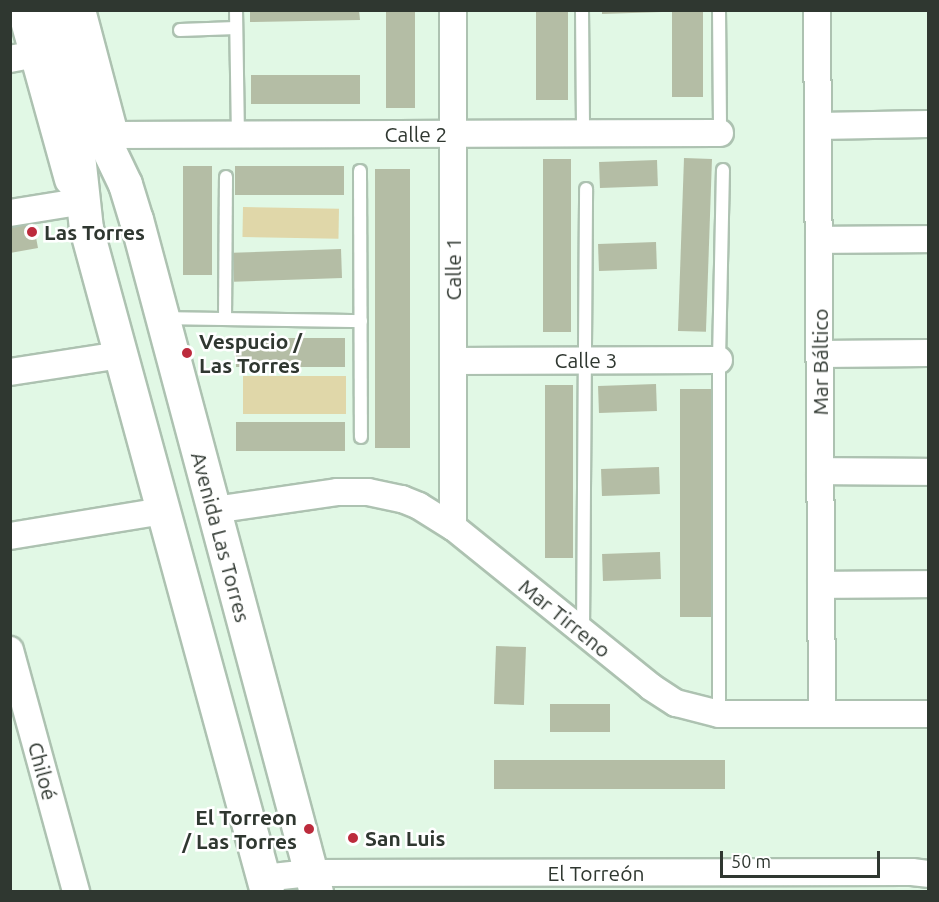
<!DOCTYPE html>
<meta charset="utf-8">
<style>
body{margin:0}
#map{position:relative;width:939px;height:902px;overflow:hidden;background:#e1f8e5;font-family:Ubuntu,sans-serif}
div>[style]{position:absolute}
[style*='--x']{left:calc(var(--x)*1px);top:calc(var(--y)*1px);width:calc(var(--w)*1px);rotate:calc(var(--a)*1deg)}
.green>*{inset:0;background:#e0d7a9;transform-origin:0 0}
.building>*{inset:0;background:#b4bda5;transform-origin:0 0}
.roads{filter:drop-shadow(2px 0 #adc2b1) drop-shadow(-2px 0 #adc2b1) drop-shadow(0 2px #adc2b1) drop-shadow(0 -2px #adc2b1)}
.service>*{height:12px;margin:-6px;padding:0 6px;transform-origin:6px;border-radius:6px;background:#fff}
.minor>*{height:26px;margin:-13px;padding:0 13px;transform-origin:13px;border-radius:13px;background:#fff}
.tertiary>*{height:32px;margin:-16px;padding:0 16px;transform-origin:16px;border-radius:16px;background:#fff}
.secondary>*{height:33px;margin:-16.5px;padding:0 16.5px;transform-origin:16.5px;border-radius:16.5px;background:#fff}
.dots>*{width:16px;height:16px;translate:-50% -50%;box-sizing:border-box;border:3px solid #fff;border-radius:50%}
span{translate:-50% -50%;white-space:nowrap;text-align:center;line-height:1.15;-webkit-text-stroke:5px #fff;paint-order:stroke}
.street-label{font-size:21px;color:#2f3730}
.poi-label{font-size:21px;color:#2f3730;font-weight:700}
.left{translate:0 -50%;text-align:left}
.right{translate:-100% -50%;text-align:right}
.frame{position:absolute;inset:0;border:12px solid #2f3730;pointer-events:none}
.scale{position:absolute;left:720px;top:851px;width:160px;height:27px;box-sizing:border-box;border:3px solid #2f3730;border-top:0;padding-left:8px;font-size:18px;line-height:21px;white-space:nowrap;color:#2f3730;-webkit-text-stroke:4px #fff;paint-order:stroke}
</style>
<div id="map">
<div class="green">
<div style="left:243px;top:207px;width:96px;height:30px;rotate:1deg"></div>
<div style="left:243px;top:376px;width:103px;height:38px"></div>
</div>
<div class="building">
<div style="clip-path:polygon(250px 10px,359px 10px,360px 20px,250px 22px)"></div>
<div style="left:386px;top:10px;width:29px;height:98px"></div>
<div style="left:536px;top:10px;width:32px;height:90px"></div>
<div style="clip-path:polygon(602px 10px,662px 10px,662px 12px,602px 14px)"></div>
<div style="left:672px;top:10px;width:31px;height:87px"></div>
<div style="left:360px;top:75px;width:29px;height:109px;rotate:90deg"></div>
<div style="left:684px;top:158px;width:28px;height:173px;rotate:2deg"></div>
<div style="left:543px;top:159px;width:28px;height:173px"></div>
<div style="left:657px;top:160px;width:26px;height:58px;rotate:88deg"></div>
<div style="left:183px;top:166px;width:29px;height:109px"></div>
<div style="left:344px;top:166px;width:29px;height:109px;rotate:90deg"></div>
<div style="left:375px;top:169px;width:35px;height:279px"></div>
<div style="clip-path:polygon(33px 221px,38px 248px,10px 253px,10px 225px)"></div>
<div style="left:656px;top:242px;width:27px;height:58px;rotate:88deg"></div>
<div style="left:341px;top:249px;width:29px;height:108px;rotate:88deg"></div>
<div style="left:345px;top:338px;width:29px;height:109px;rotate:90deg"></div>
<div style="left:656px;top:384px;width:27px;height:58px;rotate:88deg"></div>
<div style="left:545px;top:385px;width:28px;height:173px"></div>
<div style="left:680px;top:389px;width:32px;height:228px"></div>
<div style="left:345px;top:422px;width:29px;height:109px;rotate:90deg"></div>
<div style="left:659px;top:467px;width:27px;height:58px;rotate:88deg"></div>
<div style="left:660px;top:552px;width:27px;height:58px;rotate:88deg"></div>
<div style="left:496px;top:646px;width:30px;height:58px;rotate:2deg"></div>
<div style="left:610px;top:704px;width:28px;height:60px;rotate:90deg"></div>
<div style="left:494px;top:760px;width:231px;height:29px"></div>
</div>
<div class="roads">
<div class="service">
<div style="--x:236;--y:10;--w:125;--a:89.1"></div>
<div style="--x:582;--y:10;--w:123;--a:89.5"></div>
<div style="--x:719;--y:10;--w:123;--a:89.5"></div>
<div style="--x:180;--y:30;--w:56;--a:-2"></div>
<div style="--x:360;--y:171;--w:266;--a:89.8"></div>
<div style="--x:164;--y:318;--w:197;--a:0.9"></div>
<div style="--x:225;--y:319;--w:142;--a:-89.6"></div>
<div style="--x:583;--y:632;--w:443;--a:-89.6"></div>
<div style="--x:719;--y:714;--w:354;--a:-90"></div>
<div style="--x:719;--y:360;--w:190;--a:-88.8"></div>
</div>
<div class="minor">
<div style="--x:453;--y:10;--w:517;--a:90"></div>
<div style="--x:817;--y:10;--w:704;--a:89.59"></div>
<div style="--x:10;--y:59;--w:26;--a:-11"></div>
<div style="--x:818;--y:126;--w:110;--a:-1"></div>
<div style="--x:112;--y:135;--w:608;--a:-0.19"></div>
<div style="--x:10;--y:213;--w:69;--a:-9.2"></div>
<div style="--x:819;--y:240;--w:109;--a:-0.5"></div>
<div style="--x:820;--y:354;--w:108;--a:-0.5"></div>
<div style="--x:453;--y:361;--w:266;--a:-0.2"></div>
<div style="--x:10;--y:372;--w:111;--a:-8.8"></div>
<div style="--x:820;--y:471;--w:108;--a:0.5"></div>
<div style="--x:214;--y:510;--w:124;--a:-8.3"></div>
<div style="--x:337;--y:492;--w:31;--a:0"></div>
<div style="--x:368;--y:492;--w:35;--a:12"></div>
<div style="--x:402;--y:499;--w:18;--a:22"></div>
<div style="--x:419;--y:506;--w:40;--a:32"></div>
<div style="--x:453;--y:527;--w:255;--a:38.9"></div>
<div style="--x:651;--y:687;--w:30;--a:33"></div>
<div style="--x:676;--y:703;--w:44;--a:14.3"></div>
<div style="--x:719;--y:714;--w:209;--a:0"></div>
<div style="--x:10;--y:536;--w:154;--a:-9.3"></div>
<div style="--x:821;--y:585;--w:107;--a:-0.5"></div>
<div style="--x:10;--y:650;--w:251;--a:74.7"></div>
<div style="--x:263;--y:878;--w:47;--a:-6.1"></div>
<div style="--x:310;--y:873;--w:602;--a:-0.1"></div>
<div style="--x:912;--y:872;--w:16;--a:7"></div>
</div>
<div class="tertiary">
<div style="--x:24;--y:10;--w:176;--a:74.5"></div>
<div style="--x:79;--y:10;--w:133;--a:75.2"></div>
</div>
<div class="secondary">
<div style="--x:54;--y:10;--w:55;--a:75.2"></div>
<div style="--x:68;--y:63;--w:166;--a:83.8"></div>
<div style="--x:86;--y:228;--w:688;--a:74.75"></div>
<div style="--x:80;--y:90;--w:104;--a:64.4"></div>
<div style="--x:125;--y:184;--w:37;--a:73"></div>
<div style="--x:136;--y:219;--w:697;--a:75.03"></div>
</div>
</div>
<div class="dots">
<div style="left:32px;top:232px;background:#bc2b3c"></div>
<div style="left:187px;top:353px;background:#bc2b3c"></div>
<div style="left:309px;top:829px;background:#bc2b3c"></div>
<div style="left:353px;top:838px;background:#bc2b3c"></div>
</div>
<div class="street-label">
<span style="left:416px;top:134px">Calle 2</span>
<span style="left:453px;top:269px;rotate:-90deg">Calle 1</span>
<span style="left:586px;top:360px">Calle 3</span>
<span style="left:820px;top:362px;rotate:-90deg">Mar Báltico</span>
<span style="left:221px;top:537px;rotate:75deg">Avenida Las Torres</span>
<span style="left:565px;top:618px;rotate:39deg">Mar Tirreno</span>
<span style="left:43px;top:771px;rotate:75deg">Chiloé</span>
<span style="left:596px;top:873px">El Torreón</span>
</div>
<div class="poi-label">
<span class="left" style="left:44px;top:232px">Las Torres</span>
<span class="left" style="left:199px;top:353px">Vespucio /<br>Las Torres</span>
<span class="right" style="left:297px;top:829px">El Torreon<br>/ Las Torres</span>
<span class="left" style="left:365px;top:838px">San Luis</span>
</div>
<div class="frame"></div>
<div class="scale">50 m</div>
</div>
